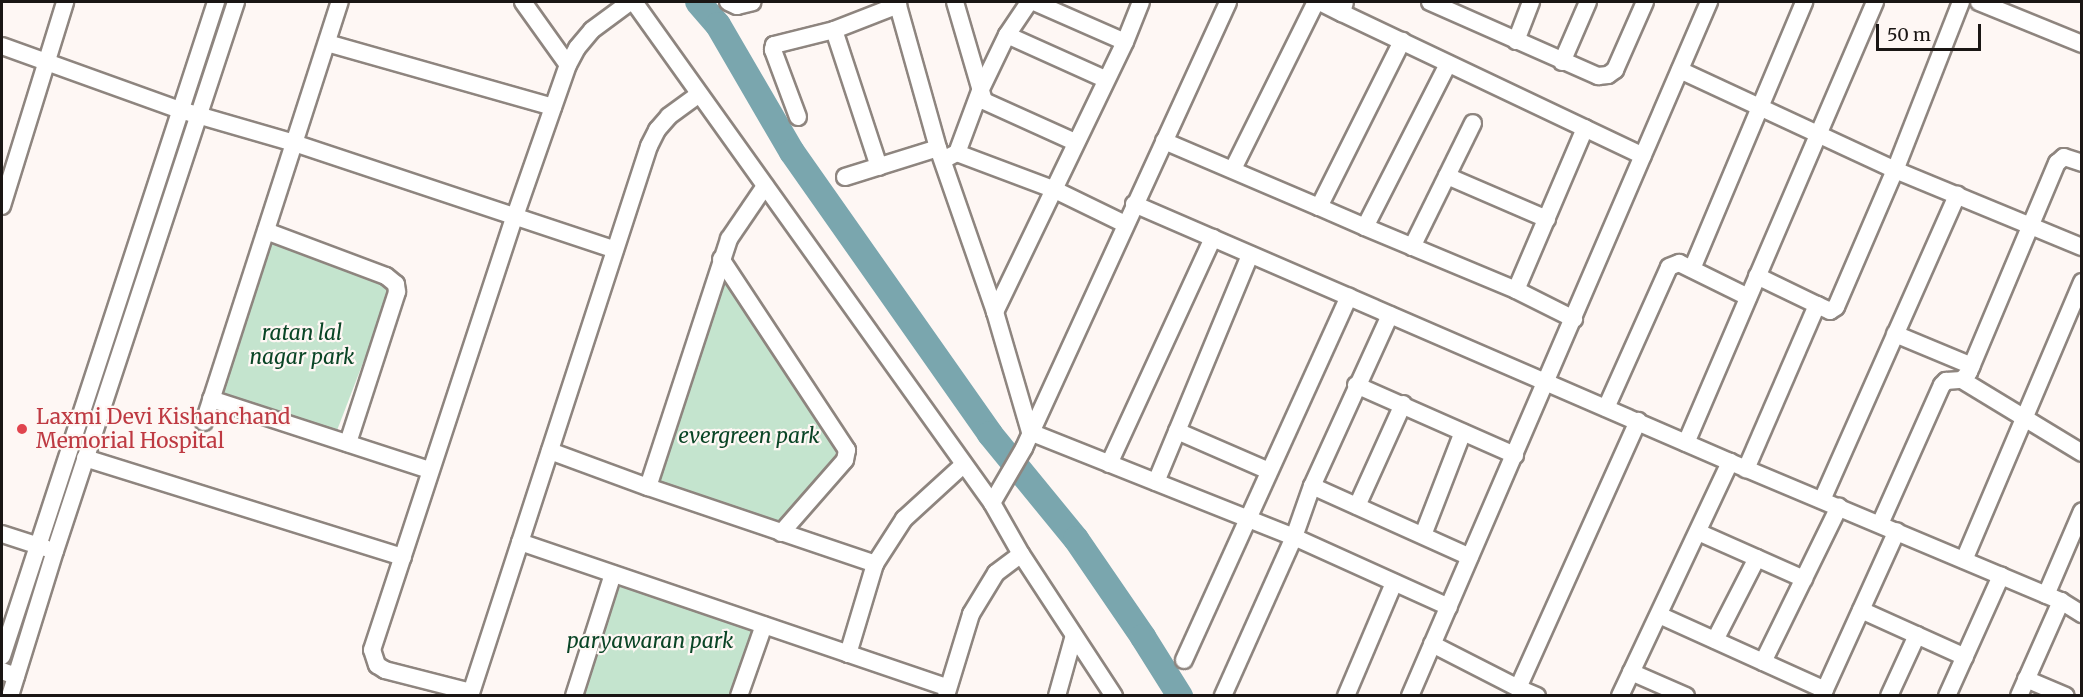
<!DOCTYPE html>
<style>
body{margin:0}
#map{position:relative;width:2083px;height:697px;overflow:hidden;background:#fef7f4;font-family:Merriweather,serif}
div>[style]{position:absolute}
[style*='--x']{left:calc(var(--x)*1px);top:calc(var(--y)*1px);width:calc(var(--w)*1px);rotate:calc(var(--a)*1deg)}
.green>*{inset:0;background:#c4e4ce;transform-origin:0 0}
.river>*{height:26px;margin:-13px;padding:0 13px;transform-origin:13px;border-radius:13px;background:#7aa6ae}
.roads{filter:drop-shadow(2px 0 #8e857f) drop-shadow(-2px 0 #8e857f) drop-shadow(0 2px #8e857f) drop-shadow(0 -2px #8e857f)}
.minor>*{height:16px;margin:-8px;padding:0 8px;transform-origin:8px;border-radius:8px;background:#fff}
.dots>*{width:16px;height:16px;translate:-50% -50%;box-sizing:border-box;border:3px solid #fef7f4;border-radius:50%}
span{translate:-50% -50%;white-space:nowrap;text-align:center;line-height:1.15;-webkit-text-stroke:4.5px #fef7f4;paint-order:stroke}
.park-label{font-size:21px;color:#0a4526;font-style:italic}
.health-label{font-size:21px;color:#be3a42}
.left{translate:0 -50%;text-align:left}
.frame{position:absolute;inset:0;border:3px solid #1a1614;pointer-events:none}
.scale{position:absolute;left:1876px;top:24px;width:105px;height:27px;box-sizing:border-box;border:3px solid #1a1614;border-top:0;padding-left:8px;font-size:18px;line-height:21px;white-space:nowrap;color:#1a1614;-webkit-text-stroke:4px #fef7f4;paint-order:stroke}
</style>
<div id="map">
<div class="green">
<div style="left:265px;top:233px;width:138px;height:175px;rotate:21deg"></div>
<div style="clip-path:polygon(723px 259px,848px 441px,782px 532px,650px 486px)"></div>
<div style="clip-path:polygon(616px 573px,766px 625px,741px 695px,577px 696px)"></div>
</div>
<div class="river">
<div style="--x:698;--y:2;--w:30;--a:49"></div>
<div style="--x:718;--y:25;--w:147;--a:59.8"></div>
<div style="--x:792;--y:152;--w:345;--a:54.9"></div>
<div style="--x:990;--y:434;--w:136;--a:50.7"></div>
<div style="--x:1076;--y:539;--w:119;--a:55.6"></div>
<div style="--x:1143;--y:637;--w:70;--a:57.9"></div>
</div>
<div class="roads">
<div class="minor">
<div style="--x:523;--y:2;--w:77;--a:54.5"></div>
<div style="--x:634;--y:2;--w:616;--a:54.45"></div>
<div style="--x:992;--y:503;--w:59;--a:60.4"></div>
<div style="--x:1021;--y:554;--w:170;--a:56.8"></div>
<div style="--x:728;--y:2;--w:10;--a:24"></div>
<div style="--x:737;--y:6;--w:16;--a:-14"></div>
<div style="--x:897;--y:2;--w:152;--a:74.3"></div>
<div style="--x:938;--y:148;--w:174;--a:70.8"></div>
<div style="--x:995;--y:312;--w:125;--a:73.7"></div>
<div style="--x:1030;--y:432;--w:284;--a:21.7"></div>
<div style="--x:1294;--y:537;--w:174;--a:114.1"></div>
<div style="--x:955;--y:2;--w:103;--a:73.7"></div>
<div style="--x:984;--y:101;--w:100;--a:24.3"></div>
<div style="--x:1034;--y:2;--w:99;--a:23.7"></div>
<div style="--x:1320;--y:2;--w:25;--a:27"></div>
<div style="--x:1342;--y:13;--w:11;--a:-75"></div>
<div style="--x:1430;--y:2;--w:184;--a:23.8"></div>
<div style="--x:1598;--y:76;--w:10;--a:-6"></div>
<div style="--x:1608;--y:75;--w:9;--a:-36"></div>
<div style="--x:1615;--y:70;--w:74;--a:-66.2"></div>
<div style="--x:1961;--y:2;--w:180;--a:111.4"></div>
<div style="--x:1895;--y:170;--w:202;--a:22.4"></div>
<div style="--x:1979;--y:2;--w:111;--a:22.2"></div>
<div style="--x:1342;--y:13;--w:333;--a:25.4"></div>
<div style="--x:834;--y:30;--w:144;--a:71.8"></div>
<div style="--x:1007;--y:35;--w:107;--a:24.2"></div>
<div style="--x:1516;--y:41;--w:42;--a:-69"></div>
<div style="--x:327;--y:43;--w:235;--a:15.8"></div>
<div style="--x:2;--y:46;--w:189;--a:19.8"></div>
<div style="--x:180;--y:110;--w:119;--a:16.1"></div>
<div style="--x:294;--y:143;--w:338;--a:18.4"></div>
<div style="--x:1562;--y:62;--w:65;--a:-66.6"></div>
<div style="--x:1680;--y:70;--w:237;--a:24.9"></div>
<div style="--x:1895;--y:170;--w:149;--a:113.3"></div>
<div style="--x:1836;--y:307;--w:7;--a:146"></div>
<div style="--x:1830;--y:311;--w:14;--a:-155"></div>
<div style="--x:1817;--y:305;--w:179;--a:113.4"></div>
<div style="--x:798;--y:117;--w:72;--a:-110.5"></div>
<div style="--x:773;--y:50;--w:5;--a:-79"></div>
<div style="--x:774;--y:45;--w:62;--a:-14"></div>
<div style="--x:834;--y:30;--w:69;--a:-21.3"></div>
<div style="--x:1164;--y:141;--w:168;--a:23.1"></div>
<div style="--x:1319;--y:207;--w:186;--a:-63.4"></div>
<div style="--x:957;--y:153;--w:103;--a:20.6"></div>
<div style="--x:1053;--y:189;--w:80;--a:25.9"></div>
<div style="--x:943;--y:160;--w:16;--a:-27"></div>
<div style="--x:957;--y:153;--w:66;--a:-69.6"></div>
<div style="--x:980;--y:91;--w:62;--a:-64.3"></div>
<div style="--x:1007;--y:35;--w:40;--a:-56"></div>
<div style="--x:1233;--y:169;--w:186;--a:-63.6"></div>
<div style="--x:1447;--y:176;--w:109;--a:23.3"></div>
<div style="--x:845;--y:177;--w:97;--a:-17.3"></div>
<div style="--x:1134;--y:204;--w:649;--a:23.41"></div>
<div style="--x:1730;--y:462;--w:359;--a:22.8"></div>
<div style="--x:2061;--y:601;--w:25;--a:32"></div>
<div style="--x:2;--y:206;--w:214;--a:-72.8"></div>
<div style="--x:1319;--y:207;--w:50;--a:23.5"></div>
<div style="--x:1365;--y:227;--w:183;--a:-63"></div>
<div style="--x:1365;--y:227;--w:164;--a:22.6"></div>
<div style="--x:1516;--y:290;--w:176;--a:-66.9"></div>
<div style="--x:266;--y:231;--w:128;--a:20.6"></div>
<div style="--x:386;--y:276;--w:13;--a:39"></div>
<div style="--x:396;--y:284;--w:8;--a:83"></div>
<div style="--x:397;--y:292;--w:159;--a:108"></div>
<div style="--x:1412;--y:247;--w:138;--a:-63.8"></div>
<div style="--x:721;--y:259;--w:229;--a:56.6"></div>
<div style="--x:847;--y:450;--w:10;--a:101"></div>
<div style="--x:845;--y:460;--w:97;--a:131.2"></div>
<div style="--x:1692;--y:269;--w:290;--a:-67.2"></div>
<div style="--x:1757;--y:276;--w:67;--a:25.8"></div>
<div style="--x:1516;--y:290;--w:65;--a:26.6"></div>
<div style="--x:995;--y:312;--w:300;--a:-64.3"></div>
<div style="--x:1125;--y:42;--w:43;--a:-68.2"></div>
<div style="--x:1390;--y:315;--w:188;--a:114.5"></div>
<div style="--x:1312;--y:486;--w:54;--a:109.4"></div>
<div style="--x:1294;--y:537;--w:170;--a:24.3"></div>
<div style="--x:1895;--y:334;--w:83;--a:22.6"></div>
<div style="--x:1962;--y:380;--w:140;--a:31.3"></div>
<div style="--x:1356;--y:385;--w:174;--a:23.8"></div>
<div style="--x:211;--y:399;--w:230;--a:18"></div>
<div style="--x:1606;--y:408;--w:154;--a:-65.9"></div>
<div style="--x:1669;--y:267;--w:11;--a:-22"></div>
<div style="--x:1679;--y:263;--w:77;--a:26.2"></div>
<div style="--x:204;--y:422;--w:441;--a:-72.1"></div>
<div style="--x:1177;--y:431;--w:100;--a:23.5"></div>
<div style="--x:1686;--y:443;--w:480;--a:-66.8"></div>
<div style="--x:550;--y:451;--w:104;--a:20.2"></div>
<div style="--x:648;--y:487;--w:240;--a:18.7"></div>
<div style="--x:85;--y:458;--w:333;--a:17.3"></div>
<div style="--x:1109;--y:464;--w:249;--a:-65.3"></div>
<div style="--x:1156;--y:482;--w:246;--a:-67.5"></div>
<div style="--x:1312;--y:486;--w:173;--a:24.2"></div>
<div style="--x:648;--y:487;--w:261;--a:-71.9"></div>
<div style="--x:729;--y:239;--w:64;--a:-55.8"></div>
<div style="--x:1822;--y:500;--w:334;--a:-66.1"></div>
<div style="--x:992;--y:503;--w:64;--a:-59.8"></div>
<div style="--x:1024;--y:448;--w:490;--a:-65.4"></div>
<div style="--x:1357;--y:506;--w:112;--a:-65.7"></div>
<div style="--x:1880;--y:524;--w:152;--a:-66"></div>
<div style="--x:1942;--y:385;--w:6;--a:-45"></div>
<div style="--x:1946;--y:381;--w:16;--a:-4"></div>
<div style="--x:1962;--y:380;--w:11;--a:-49"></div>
<div style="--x:1969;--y:372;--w:227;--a:-67.2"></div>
<div style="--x:2057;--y:163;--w:9;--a:-41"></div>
<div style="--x:2064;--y:157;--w:19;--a:18"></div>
<div style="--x:1698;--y:532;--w:116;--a:23.9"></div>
<div style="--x:2;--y:534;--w:45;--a:18"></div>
<div style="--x:1423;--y:535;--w:110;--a:-68.8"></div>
<div style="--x:520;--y:542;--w:452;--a:18.8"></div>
<div style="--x:1964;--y:560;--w:302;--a:-67"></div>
<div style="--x:2046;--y:595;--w:91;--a:-66.8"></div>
<div style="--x:1861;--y:610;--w:114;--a:24.3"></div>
<div style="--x:1659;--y:615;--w:182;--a:24.3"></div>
<div style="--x:1715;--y:640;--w:92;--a:-62.9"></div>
<div style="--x:1432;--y:644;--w:97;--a:27.1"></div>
<div style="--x:848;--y:654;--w:94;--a:-73.3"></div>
<div style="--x:875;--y:564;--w:54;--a:-57.2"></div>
<div style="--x:904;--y:519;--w:81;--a:-42.5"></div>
<div style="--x:2;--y:656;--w:688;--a:-71.88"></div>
<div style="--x:1184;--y:660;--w:399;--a:-65.6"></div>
<div style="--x:1763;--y:662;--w:173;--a:-63.9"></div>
<div style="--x:2;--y:671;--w:15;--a:20"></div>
<div style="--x:1631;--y:672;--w:60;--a:23.6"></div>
<div style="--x:2026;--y:679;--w:43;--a:23"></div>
<div style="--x:471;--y:692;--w:89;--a:-165.7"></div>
<div style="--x:385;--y:670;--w:9;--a:-148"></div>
<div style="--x:377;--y:665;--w:16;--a:-108"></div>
<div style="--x:372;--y:650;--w:457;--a:-71.8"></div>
<div style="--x:515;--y:216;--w:160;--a:-70.7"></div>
<div style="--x:568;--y:65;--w:19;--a:-62"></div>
<div style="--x:577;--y:48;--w:23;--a:-50"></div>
<div style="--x:592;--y:30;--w:47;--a:-36.4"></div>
<div style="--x:10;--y:696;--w:152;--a:-72.8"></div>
<div style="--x:55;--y:551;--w:578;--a:-71.75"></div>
<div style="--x:470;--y:696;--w:578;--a:-71.97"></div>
<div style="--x:649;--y:146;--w:18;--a:-63"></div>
<div style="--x:657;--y:130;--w:18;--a:-49"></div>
<div style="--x:669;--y:116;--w:37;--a:-36"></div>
<div style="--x:574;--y:696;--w:128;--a:-72.3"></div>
<div style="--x:739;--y:696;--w:75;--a:-70.6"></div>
<div style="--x:946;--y:696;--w:86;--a:-73"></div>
<div style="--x:971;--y:614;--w:48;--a:-58.6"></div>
<div style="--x:996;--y:573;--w:31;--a:-37"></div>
<div style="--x:1057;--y:696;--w:63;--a:-74.4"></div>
<div style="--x:1346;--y:696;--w:123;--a:-67"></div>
<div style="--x:1410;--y:696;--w:756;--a:-66.69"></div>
<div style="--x:1537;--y:696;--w:21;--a:-157"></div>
<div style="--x:1518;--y:688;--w:293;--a:-65.8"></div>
<div style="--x:1620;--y:696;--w:259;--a:-64.8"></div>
<div style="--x:1822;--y:696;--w:181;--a:-65.6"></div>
<div style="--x:1889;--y:696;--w:67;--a:-65.3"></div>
<div style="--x:1947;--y:696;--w:132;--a:-65.8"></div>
<div style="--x:2019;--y:696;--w:104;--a:-66.1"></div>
</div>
</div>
<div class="dots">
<div style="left:22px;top:429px;background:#e0444e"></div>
</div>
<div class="park-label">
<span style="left:302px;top:345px">ratan lal<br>nagar park</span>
<span style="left:749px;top:436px">evergreen park</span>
<span style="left:650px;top:641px">paryawaran park</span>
</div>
<div class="health-label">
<span class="left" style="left:36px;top:429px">Laxmi Devi Kishanchand<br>Memorial Hospital</span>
</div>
<div class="frame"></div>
<div class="scale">50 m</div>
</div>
